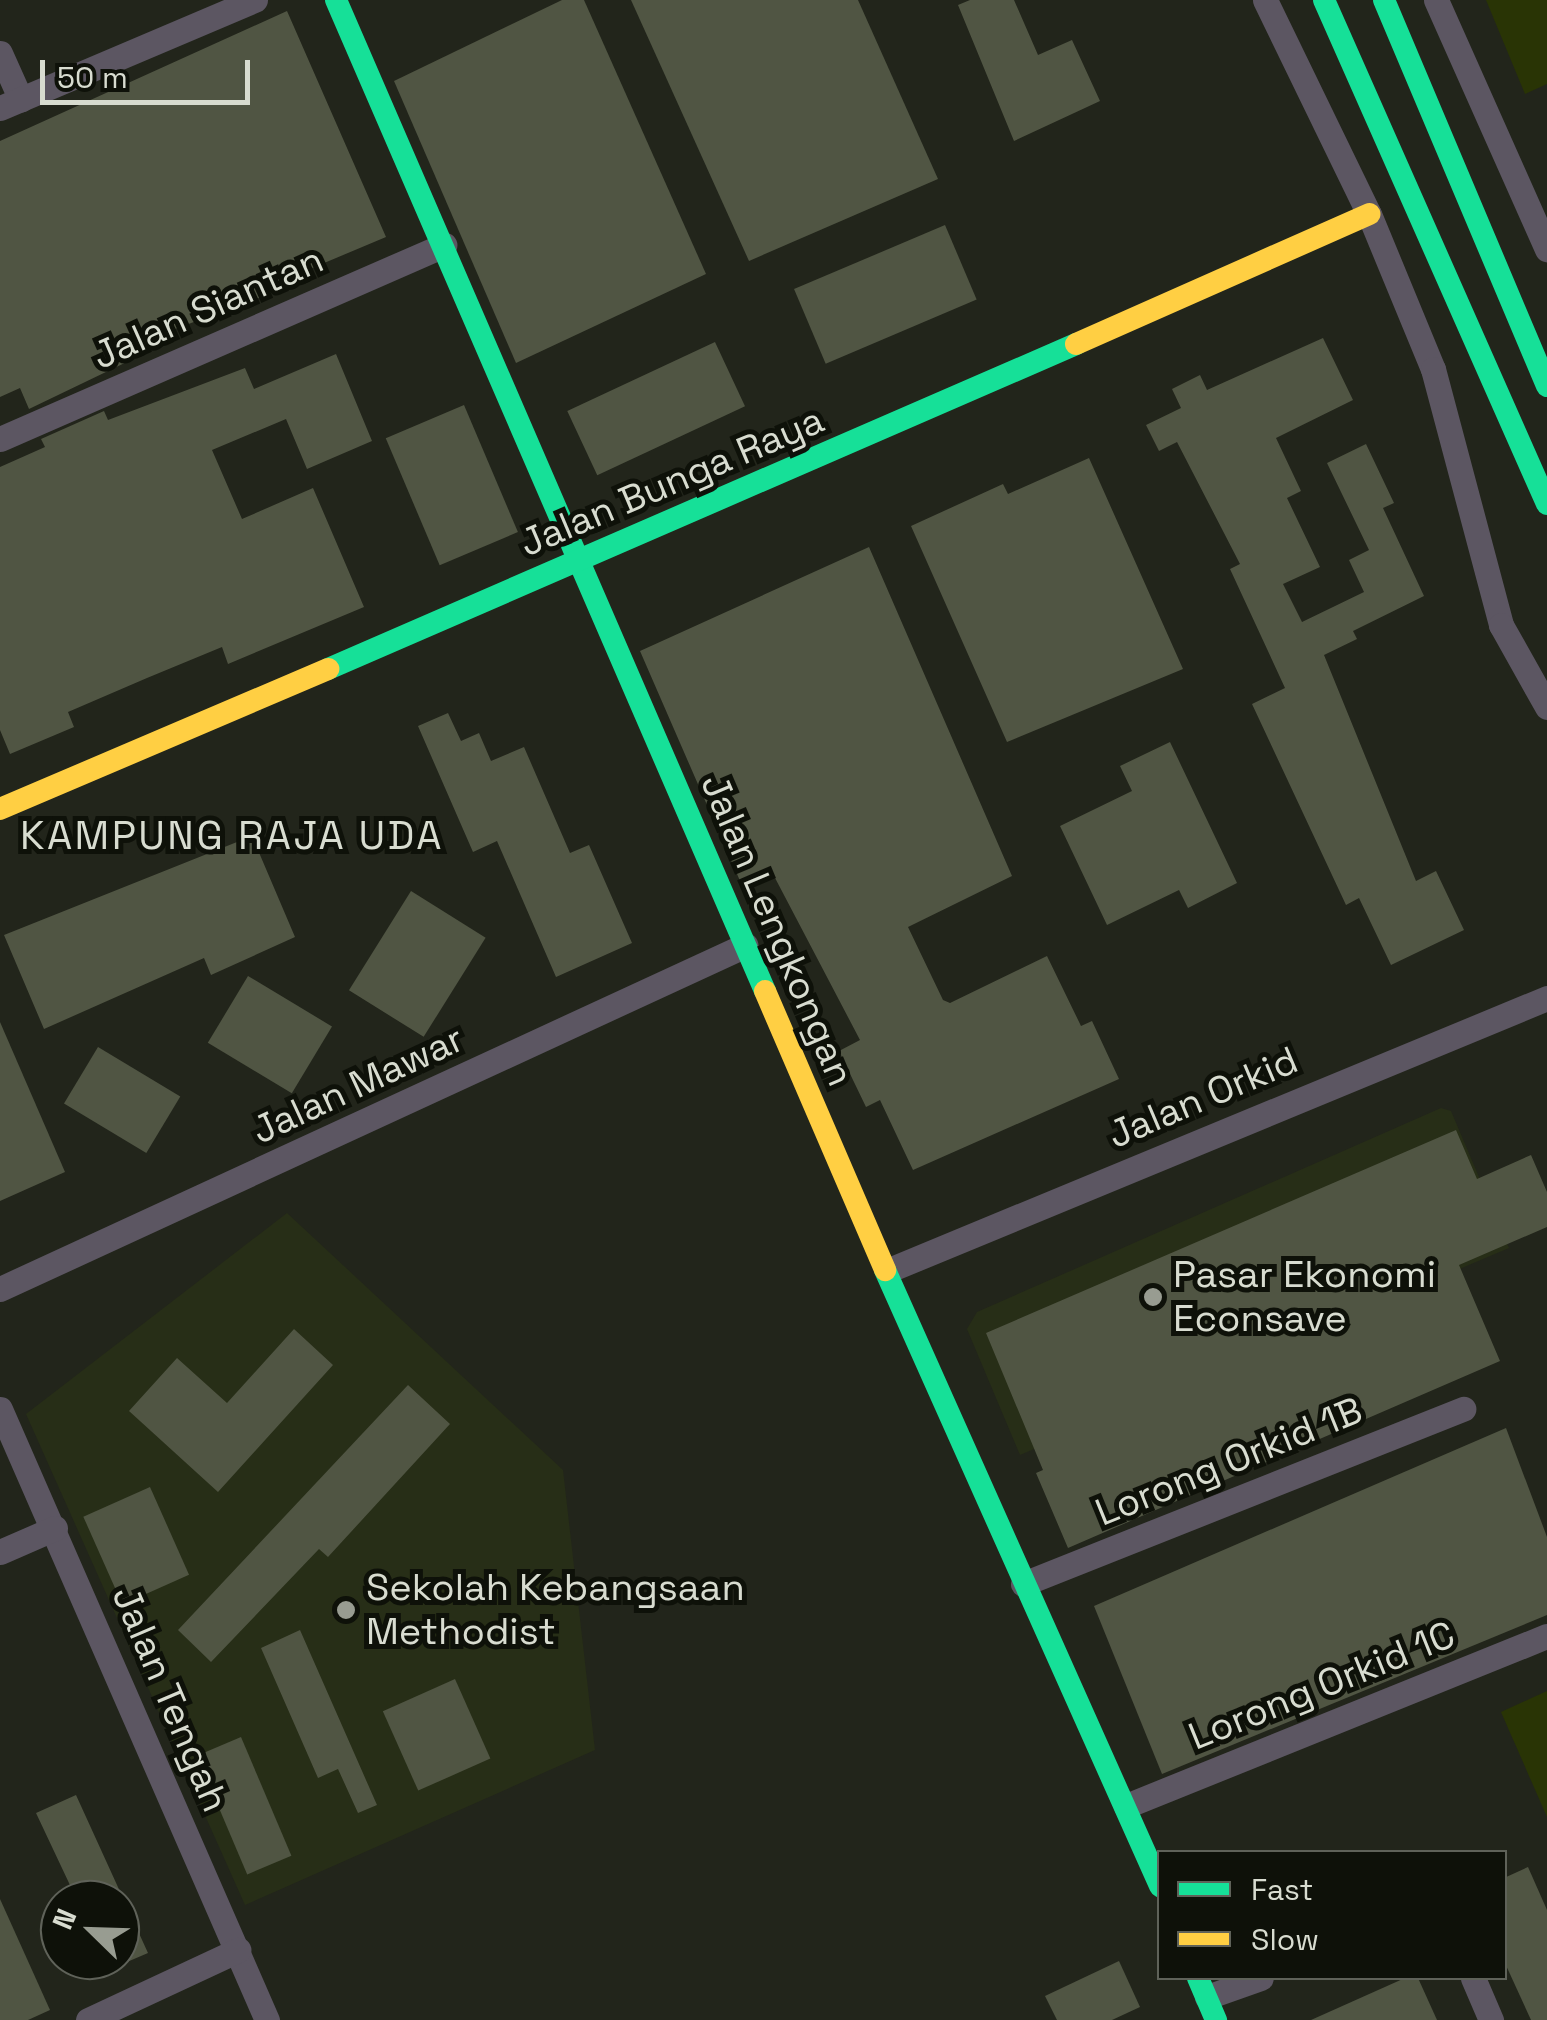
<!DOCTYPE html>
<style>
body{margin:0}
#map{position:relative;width:1547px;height:2020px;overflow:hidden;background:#22251b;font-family:"Space Grotesk",sans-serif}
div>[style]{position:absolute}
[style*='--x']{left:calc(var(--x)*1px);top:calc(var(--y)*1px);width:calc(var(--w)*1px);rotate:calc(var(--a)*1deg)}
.built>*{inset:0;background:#272e17}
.green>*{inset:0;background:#293405}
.building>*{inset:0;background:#505543;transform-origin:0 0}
.street>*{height:25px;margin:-12.5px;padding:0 12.5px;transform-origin:12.5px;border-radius:12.5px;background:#5c5662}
.fast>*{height:22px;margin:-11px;padding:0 11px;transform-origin:11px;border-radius:11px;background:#16e098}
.slow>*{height:22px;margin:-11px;padding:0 11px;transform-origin:11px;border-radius:11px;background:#ffcf43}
.dots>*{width:28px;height:28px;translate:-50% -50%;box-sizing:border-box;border:5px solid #0e1109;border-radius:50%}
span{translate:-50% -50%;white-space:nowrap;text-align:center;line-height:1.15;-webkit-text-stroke:10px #0e1109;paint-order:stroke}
.street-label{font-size:38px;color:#d8dcd0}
.poi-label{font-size:38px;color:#d8dcd0}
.left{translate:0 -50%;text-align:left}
.neighbourhood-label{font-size:40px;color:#d8dcd0;letter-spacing:2.5px}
.legend{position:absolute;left:1157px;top:1850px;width:350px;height:130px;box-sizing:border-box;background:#0e1109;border:2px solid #5f6259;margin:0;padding:12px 18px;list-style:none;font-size:30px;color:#d8dcd0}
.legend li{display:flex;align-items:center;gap:20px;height:50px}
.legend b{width:50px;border:2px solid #5f6259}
.north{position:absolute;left:40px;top:1880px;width:100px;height:100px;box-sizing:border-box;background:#0e1109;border:2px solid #5f6259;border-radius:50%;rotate:293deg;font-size:28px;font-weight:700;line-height:40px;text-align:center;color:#d8dcd0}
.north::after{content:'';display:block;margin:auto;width:35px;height:45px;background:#989c91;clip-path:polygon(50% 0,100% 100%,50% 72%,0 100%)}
.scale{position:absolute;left:40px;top:60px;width:210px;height:45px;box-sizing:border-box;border:5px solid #d8dcd0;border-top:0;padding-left:12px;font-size:30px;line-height:35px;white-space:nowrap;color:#d8dcd0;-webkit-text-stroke:8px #0e1109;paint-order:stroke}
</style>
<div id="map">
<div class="built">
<div style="clip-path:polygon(1441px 1108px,1451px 1111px,1509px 1248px,1020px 1455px,967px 1329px,977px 1312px)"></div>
<div style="clip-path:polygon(287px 1213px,563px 1470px,595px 1750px,245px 1905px,26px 1414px)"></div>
</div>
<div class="green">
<div style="clip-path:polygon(1486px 0,1547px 0,1547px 84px,1525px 94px)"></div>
<div style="clip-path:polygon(1547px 1691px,1547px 1817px,1501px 1712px)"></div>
</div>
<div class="building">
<div style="clip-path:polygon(562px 0,584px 0,706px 274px,516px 363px,394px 81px)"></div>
<div style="clip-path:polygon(631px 0,858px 0,938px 179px,749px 261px)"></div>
<div style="clip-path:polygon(970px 0,1014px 0,1038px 55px,1072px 40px,1100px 101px,1014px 141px,958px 5px)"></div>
<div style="clip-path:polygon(287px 11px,386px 237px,298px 274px,302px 282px,156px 336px,160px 346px,29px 409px,20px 388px,0 397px,0 141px)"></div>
<div style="left:945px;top:225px;width:81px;height:164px;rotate:67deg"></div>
<div style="clip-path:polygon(1323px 338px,1353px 400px,1276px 438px,1301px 491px,1287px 498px,1320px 567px,1283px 584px,1302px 622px,1364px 592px,1349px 560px,1369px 550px,1327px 463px,1366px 444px,1394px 503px,1383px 508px,1424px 596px,1353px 631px,1357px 639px,1324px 655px,1416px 881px,1436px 871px,1464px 930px,1391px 965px,1359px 898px,1346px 905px,1252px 704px,1285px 688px,1230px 569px,1240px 564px,1177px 442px,1159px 451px,1146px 425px,1181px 408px,1172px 389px,1200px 375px,1207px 390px)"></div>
<div style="left:715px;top:342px;width:71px;height:163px;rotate:65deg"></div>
<div style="clip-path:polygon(336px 354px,372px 441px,307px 469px,286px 419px,212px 450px,242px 519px,313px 488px,364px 607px,228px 664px,222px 647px,147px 678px,68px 712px,74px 727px,10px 754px,0 730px,0 467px,45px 447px,41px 439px,104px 411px,108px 420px,245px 368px,254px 389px)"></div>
<div style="left:464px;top:405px;width:138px;height:85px;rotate:67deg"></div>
<div style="clip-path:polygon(1089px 458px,1183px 669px,1007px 742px,911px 526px,1003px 484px,1008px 494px)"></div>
<div style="clip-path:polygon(869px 547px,1012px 876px,908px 927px,943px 1000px,950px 1003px,1047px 956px,1081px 1026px,1092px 1021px,1119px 1079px,913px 1170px,880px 1100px,866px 1107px,839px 1051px,860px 1040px,774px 876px,744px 890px,640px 651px)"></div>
<div style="clip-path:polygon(448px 713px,461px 741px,479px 733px,491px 761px,524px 747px,570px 853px,589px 845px,632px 943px,556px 977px,497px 841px,473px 852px,418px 726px)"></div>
<div style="clip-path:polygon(1170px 742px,1237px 883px,1188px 908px,1179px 890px,1107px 925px,1060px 826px,1132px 791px,1120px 766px)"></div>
<div style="clip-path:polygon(252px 836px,295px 937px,211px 975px,204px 958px,44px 1029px,4px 935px)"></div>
<div style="left:411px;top:891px;width:88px;height:117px;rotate:32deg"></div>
<div style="left:248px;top:976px;width:98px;height:78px;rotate:31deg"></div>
<div style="clip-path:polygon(0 1022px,65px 1172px,0 1201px)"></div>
<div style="left:98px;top:1047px;width:96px;height:66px;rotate:31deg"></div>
<div style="clip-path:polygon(1456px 1130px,1477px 1179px,1531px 1155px,1547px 1192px,1547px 1227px,1459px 1265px,1500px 1361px,1068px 1548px,1036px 1473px,1043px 1470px,986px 1333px)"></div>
<div style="clip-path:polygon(294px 1329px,333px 1365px,218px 1492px,129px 1411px,177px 1358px,227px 1403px)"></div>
<div style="clip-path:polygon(408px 1385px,450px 1424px,328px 1557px,319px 1549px,211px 1662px,178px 1630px)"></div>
<div style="clip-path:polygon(1506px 1428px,1547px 1537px,1547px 1615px,1162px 1774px,1094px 1606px)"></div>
<div style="left:150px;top:1487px;width:96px;height:73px;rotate:66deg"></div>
<div style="clip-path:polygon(300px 1630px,377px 1805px,358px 1813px,338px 1769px,318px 1778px,261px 1648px)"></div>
<div style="left:455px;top:1679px;width:87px;height:79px;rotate:66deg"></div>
<div style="left:241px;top:1737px;width:129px;height:48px;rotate:67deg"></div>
<div style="clip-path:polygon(76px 1795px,148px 1953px,120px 1965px,120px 1900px,77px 1900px,36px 1813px)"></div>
<div style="clip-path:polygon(1528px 1867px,1547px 1910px,1547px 2020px,1531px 2020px,1504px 1961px,1504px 1878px)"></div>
<div style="clip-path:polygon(0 1899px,50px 2010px,28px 2020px,0 2020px)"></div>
<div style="clip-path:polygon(1119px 1961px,1140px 2007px,1112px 2020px,1057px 2020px,1045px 1996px)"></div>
<div style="clip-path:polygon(1405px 1978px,1418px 1978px,1437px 2020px,1311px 2020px)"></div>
</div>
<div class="street">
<div style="--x:1265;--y:0;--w:238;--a:64.1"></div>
<div style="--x:1369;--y:214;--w:168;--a:67.6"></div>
<div style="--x:1433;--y:369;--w:265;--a:75.1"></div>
<div style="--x:1501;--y:625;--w:94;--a:60.7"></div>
<div style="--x:1436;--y:0;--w:273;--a:66"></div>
<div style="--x:0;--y:53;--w:51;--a:65.9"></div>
<div style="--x:0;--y:108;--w:277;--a:-23"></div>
<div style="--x:0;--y:439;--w:485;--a:-23.6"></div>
<div style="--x:889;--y:1270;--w:712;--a:-22.46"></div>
<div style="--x:0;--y:1289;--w:821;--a:-24.76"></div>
<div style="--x:0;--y:1409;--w:667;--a:66.4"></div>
<div style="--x:0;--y:1552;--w:60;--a:-23.6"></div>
<div style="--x:1023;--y:1584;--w:474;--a:-21.7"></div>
<div style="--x:1126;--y:1806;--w:454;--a:-22"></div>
<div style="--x:1473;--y:1978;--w:46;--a:66.8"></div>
<div style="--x:1207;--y:1997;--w:57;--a:-19.4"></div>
<div style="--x:88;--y:2020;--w:166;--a:-25"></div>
</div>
<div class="fast">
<div style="--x:336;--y:0;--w:1080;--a:66.59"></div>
<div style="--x:1324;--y:0;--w:551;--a:66.13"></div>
<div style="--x:1384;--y:0;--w:419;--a:67.1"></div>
<div style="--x:328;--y:669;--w:816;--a:-23.48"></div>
<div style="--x:885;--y:1270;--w:675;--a:65.94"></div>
<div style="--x:1198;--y:1978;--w:46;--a:66.8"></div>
</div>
<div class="slow">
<div style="--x:1076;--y:344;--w:321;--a:-23.9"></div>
<div style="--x:0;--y:809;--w:357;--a:-23.1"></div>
<div style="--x:765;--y:991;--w:304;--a:66.7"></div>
</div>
<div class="dots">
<div style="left:1153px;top:1297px;background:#989c91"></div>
<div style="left:346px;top:1610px;background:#989c91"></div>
</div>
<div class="street-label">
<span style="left:208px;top:308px;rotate:-24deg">Jalan Siantan</span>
<span style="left:672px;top:482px;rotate:-23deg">Jalan Bunga Raya</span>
<span style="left:777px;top:930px;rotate:67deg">Jalan Lengkongan</span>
<span style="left:358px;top:1085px;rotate:-25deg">Jalan Mawar</span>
<span style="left:1203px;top:1098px;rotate:-23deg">Jalan Orkid</span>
<span style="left:1229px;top:1462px;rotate:-22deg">Lorong Orkid 1B</span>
<span style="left:1322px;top:1686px;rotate:-22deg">Lorong Orkid 1C</span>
<span style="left:170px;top:1699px;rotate:67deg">Jalan Tengah</span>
</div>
<div class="poi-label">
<span class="left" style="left:1173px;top:1297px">Pasar Ekonomi<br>Econsave</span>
<span class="left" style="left:366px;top:1610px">Sekolah Kebangsaan<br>Methodist</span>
</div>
<div class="neighbourhood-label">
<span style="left:232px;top:836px">KAMPUNG RAJA UDA</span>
</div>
<ul class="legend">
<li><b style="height:12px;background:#16e098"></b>Fast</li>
<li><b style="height:12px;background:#ffcf43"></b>Slow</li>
</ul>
<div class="north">N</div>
<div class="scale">50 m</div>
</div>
